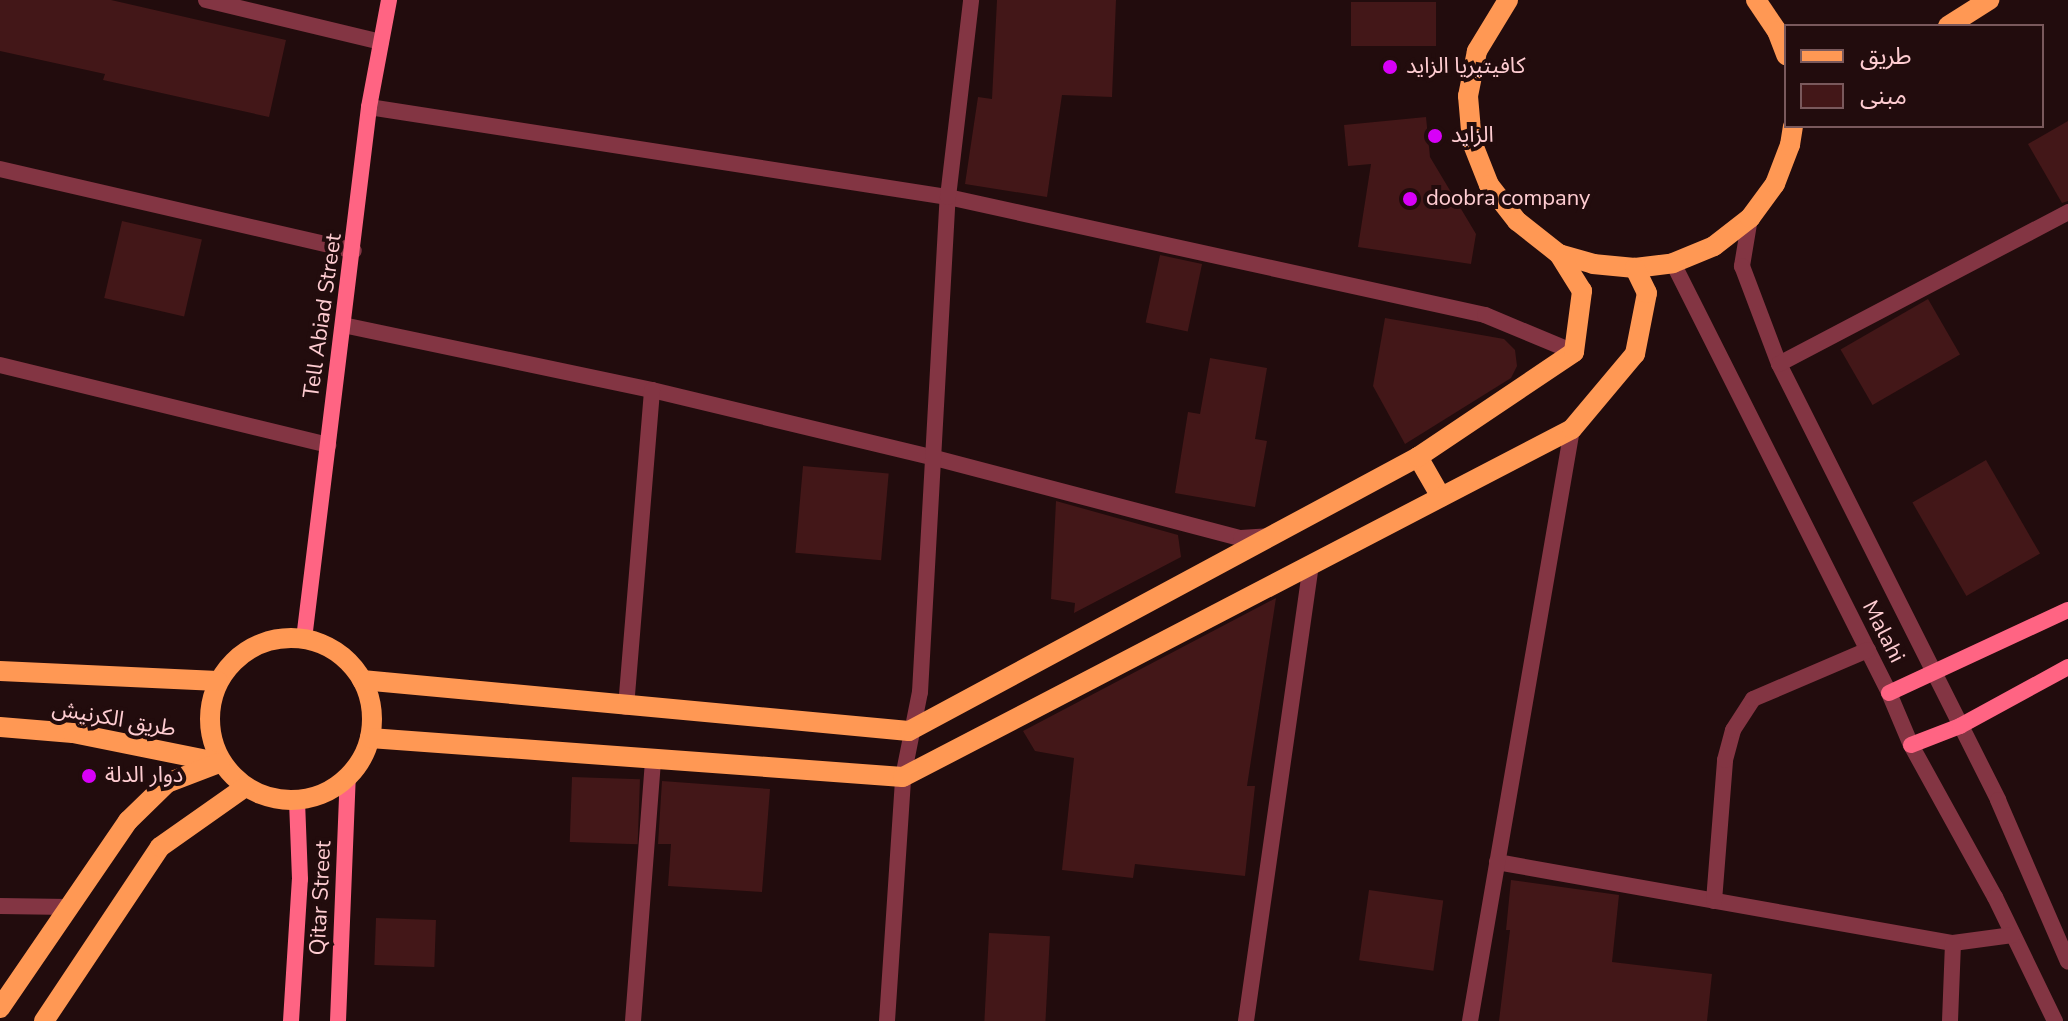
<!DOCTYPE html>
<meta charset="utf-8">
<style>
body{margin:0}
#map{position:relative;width:2068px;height:1021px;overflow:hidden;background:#220c0d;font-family:"Nunito Sans","Noto Sans Arabic",sans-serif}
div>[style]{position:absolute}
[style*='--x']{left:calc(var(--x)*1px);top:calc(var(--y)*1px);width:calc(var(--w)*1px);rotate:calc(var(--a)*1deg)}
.building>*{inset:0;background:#431718;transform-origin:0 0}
.lane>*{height:16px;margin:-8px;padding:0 8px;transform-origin:8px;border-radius:8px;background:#833543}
.street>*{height:16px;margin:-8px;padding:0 8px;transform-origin:8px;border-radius:8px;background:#833543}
.secondary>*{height:16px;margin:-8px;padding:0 8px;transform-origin:8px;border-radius:8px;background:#ff6483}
.primary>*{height:20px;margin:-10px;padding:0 10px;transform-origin:10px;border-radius:10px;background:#ff9854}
.primary>.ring{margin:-10px;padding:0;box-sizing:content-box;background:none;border:20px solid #ff9854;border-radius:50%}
.dots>*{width:22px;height:22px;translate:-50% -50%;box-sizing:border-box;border:4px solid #220c0d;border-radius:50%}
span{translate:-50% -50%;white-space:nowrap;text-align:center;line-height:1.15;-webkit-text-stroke:8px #220c0d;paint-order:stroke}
.poi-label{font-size:22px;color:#ffcdd2}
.left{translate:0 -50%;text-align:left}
.street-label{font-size:22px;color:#ffcdd2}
.legend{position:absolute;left:1784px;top:24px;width:260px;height:104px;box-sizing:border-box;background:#220c0d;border:2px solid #7a595c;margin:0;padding:10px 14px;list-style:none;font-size:24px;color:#ffcdd2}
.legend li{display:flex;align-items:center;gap:16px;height:40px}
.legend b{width:40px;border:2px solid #7a595c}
</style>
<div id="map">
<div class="building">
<div style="clip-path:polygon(0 0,111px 0,286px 40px,269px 117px,103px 80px,105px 74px,0 51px)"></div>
<div style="clip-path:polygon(997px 0,1116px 0,1112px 97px,1062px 95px,1047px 197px,965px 184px,978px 97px,992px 99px)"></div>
<div style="left:1436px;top:2px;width:44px;height:85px;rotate:90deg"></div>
<div style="clip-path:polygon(1426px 117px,1430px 157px,1476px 234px,1471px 264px,1358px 247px,1371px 164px,1348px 166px,1344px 125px)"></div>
<div style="clip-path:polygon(2068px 121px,2068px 201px,2062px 203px,2028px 144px)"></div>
<div style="left:122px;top:221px;width:82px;height:79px;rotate:13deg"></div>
<div style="left:1160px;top:255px;width:43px;height:69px;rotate:12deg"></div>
<div style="left:1928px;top:299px;width:64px;height:101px;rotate:60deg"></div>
<div style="clip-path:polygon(1385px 318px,1504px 339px,1515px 350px,1517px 366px,1511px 378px,1405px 444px,1373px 386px)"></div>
<div style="clip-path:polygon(1210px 358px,1267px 368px,1255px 439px,1267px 441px,1255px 507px,1175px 493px,1188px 412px,1200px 414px)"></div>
<div style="left:1986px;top:460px;width:108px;height:85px;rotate:60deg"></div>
<div style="left:803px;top:466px;width:86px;height:87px;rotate:5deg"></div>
<div style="clip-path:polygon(1056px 501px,1178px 535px,1181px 557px,1074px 613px,1075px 603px,1051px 599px)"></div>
<div style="clip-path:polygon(1276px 598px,1247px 786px,1255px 786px,1245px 876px,1135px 864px,1133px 878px,1062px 870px,1074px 758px,1035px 751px,1023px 731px)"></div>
<div style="left:572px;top:777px;width:68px;height:65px;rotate:2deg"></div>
<div style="clip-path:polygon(662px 781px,770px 789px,762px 892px,668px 886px,671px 844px,658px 844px)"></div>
<div style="clip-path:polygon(1511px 880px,1619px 895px,1612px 962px,1712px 974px,1707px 1021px,1499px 1021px,1510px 930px,1506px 930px)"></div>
<div style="left:1369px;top:890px;width:75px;height:71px;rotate:8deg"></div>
<div style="left:376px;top:918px;width:60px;height:47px;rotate:2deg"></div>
<div style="left:989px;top:933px;width:61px;height:88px;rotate:3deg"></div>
</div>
<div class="lane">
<div style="--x:0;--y:906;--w:69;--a:0.8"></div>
</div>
<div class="street">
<div style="--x:206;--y:0;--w:180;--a:13.5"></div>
<div style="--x:369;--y:107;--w:586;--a:8.84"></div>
<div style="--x:948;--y:197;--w:550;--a:12.39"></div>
<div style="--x:1485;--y:315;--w:96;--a:22.6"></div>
<div style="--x:0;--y:169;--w:363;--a:13"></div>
<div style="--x:1750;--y:218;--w:49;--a:99.5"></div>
<div style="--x:1742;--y:266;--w:105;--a:69.3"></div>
<div style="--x:1779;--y:364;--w:488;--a:63.3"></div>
<div style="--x:1998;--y:800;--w:176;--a:66.6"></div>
<div style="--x:1673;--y:263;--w:481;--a:63.3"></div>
<div style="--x:1889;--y:693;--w:56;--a:67.1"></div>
<div style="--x:1911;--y:745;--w:174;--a:61.1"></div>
<div style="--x:1995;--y:897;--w:138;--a:64.2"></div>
<div style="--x:343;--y:325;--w:316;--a:11.9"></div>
<div style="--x:652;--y:390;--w:291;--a:13.5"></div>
<div style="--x:935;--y:458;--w:316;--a:14.7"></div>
<div style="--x:1241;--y:538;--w:27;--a:-4"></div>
<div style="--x:1779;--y:364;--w:327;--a:-27.7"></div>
<div style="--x:0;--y:365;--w:338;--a:13.7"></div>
<div style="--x:626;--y:707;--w:318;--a:-85.3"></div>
<div style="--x:1497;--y:862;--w:463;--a:10.1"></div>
<div style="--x:1953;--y:943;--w:60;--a:-7.7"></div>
<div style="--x:1714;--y:901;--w:141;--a:-85.5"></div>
<div style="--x:1725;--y:760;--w:31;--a:-75"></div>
<div style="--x:1733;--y:730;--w:37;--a:-57"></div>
<div style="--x:1753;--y:699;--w:125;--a:-23.1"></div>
<div style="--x:633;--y:1021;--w:263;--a:-85.6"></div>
<div style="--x:887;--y:1021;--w:245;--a:-86.2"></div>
<div style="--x:903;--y:777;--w:87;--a:-78.7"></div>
<div style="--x:920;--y:692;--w:496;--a:-86.8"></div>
<div style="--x:948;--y:197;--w:198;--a:-83.3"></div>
<div style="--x:1246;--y:1021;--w:461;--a:-81.9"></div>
<div style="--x:1470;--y:1021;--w:601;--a:-80.22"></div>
<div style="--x:1950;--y:1021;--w:78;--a:-87.8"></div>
</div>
<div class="secondary">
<div style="--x:304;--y:639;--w:536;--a:-83.03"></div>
<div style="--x:369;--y:107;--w:109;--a:-79.4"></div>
<div style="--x:1889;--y:693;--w:197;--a:-24.9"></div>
<div style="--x:1911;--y:745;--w:53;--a:-21.2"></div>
<div style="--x:1960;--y:726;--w:123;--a:-28.6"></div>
<div style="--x:291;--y:1021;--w:142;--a:-86.4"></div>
<div style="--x:300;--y:879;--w:79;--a:-92.2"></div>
<div style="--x:338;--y:1021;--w:244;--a:-87.7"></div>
</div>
<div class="primary">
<div style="--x:1508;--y:0;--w:60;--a:121.3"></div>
<div style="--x:1477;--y:51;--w:46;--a:101.3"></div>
<div style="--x:1468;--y:96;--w:46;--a:85"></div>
<div style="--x:1472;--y:142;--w:46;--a:68.4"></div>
<div style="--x:1489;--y:185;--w:46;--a:52.1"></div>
<div style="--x:1517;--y:221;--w:53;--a:38.2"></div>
<div style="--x:1559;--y:254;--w:35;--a:16"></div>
<div style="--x:1593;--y:264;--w:42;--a:5.4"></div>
<div style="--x:1635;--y:268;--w:38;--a:-7"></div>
<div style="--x:1673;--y:263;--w:44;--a:-22.5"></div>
<div style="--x:1714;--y:246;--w:46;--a:-37.9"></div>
<div style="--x:1750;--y:218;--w:42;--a:-53.7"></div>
<div style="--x:1775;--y:184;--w:42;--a:-69"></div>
<div style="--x:1790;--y:145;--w:19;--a:-81"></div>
<div style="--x:1756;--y:0;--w:37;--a:56"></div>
<div style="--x:1777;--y:31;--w:26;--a:69"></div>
<div style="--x:1948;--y:26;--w:49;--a:-32.4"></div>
<div style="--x:1418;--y:457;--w:46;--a:60.1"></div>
<div class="ring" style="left:210px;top:638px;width:142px;height:142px"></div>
<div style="--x:0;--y:671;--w:218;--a:2.6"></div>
<div style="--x:362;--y:680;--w:549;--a:5.33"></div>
<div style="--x:909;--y:731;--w:578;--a:-28.29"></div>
<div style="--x:1418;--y:457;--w:188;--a:-33.9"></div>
<div style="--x:1574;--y:352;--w:62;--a:-82.5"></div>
<div style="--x:1582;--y:291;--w:44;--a:-121.9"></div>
<div style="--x:0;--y:727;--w:73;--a:4.7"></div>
<div style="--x:73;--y:733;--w:147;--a:11.4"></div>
<div style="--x:370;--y:738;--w:534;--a:4.18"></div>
<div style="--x:903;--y:777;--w:754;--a:-27.48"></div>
<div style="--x:1572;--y:429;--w:98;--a:-50"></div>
<div style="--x:1635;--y:354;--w:62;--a:-78.9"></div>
<div style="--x:1647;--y:293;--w:28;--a:-116"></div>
<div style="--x:0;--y:1008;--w:227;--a:-55.6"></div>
<div style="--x:128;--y:821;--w:54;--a:-44.3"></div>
<div style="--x:167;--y:783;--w:56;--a:-21"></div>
<div style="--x:44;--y:1021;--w:209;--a:-56.3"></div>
<div style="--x:160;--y:847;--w:104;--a:-35.2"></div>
</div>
<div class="dots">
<div style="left:1390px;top:67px;background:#d800f8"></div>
<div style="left:1435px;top:136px;background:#d800f8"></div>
<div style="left:1410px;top:199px;background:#d800f8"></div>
<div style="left:89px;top:776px;background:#d800f8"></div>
</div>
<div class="poi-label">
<span class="left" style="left:1406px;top:67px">كافيتيريا الزايد</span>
<span class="left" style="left:1451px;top:136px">الزايد</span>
<span class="left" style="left:1426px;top:199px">doobra company</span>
<span class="left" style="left:105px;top:776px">دوار الدلة</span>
</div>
<div class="street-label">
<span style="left:323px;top:316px;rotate:-82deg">Tell Abiad Street</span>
<span style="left:1883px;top:632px;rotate:63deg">Malahi</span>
<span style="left:114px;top:719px;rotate:10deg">طريق الكرنيش</span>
<span style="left:321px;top:898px;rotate:-87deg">Qitar Street</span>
</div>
<ul class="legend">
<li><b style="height:10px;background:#ff9854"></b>طريق</li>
<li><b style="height:22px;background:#431718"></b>مبنى</li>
</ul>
</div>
